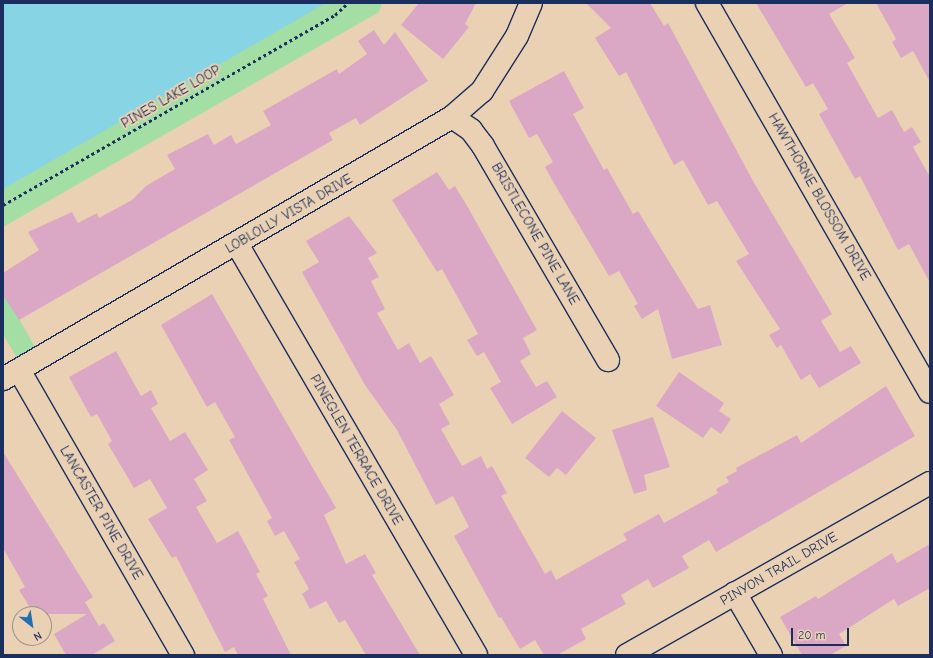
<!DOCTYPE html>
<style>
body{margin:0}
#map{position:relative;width:933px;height:658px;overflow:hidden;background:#ebd1b3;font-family:"Comic Neue",sans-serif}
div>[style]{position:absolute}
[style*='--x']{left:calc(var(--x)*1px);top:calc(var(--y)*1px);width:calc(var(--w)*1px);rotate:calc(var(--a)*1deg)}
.green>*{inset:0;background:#a3dea4}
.water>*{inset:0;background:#86d4e4}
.building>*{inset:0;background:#daa8c4}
.path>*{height:2.5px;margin-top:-1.25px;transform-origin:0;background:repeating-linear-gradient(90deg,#1b2f5e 0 3px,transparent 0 6px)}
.roads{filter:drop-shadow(1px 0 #1b2f5e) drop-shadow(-1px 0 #1b2f5e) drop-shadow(0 1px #1b2f5e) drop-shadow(0 -1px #1b2f5e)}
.minor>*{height:22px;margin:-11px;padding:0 11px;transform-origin:11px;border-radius:11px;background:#ebd1b3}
span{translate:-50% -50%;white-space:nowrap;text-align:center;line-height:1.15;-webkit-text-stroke:4px #ebd1b3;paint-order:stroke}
.street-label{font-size:14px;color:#1b2f5e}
.frame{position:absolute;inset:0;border:4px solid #1b2f5e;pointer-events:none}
.north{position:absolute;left:12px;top:606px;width:40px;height:40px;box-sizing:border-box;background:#ebd1b3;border:1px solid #989091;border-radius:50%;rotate:150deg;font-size:11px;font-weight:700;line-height:16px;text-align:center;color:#1b2f5e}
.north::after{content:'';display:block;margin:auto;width:14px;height:18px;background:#1f6fb2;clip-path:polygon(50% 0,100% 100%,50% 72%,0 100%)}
.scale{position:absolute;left:791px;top:628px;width:58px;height:18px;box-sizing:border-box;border:2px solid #1b2f5e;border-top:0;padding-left:5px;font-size:12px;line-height:14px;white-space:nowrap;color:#1b2f5e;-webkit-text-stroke:3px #ebd1b3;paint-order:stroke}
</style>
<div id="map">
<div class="green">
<div style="clip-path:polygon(3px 3px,382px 3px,379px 12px,3px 227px)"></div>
<div style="clip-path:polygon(3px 291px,35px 347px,17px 358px,3px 334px)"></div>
</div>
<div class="water">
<div style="clip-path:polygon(3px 3px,326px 3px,3px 189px)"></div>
</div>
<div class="building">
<div style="clip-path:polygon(419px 3px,476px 3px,465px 24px,469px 27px,443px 59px,401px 25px)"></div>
<div style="clip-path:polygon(586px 3px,650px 3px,664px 26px,668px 23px,753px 181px,832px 314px,821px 321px,840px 352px,851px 346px,861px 363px,819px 388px,810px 374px,801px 380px,781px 345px,777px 348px,769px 335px,780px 329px,736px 261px,749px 254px,717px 201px,708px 205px,683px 160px,674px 165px,626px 72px,619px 76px,595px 38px,611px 28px)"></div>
<div style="clip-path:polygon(756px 3px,848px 3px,829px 14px,855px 58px,847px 63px,878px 118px,892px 110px,904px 132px,912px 127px,921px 142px,913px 147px,930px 177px,930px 283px,909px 244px,898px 250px,860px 176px,855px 179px,819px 114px,828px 109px,813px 83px,806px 87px)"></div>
<div style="clip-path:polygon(876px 3px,930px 3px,930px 82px,913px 51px,901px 58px,892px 42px,896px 39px)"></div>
<div style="clip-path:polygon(374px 30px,384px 45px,395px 32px,428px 81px,360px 125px,356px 118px,329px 133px,333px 140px,19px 320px,3px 295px,3px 273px,39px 250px,28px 232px,72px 212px,78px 223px,97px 213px,99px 218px,132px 200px,146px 186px,175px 169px,167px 155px,208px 134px,214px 145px,231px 135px,236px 144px,271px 125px,263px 111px,337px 69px,339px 74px,367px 54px,358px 41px)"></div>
<div style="clip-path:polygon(564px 71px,584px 108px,573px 114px,604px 170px,607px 168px,633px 214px,638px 211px,698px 309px,710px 305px,722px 345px,672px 359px,658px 309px,642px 319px,634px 306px,638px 304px,619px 271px,609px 276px,555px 185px,545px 167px,553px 162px,537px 134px,529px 138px,509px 101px)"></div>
<div style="clip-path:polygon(437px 172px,449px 190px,455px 186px,466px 204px,537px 330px,523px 338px,531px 354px,520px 361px,536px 387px,547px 381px,557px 397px,512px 424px,490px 388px,501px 382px,484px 352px,477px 356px,467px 340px,478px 334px,442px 269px,437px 272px,392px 200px)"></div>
<div style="clip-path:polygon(349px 216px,377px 253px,368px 258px,379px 277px,371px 281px,385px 309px,377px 313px,398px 350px,409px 343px,420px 363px,431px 356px,454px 395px,439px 404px,450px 424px,441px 429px,462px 466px,481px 456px,487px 469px,492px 466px,507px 493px,501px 496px,545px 574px,551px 570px,556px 580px,627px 540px,623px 534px,659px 514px,664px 523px,718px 493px,716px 489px,729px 482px,726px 477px,737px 471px,736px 468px,797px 435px,801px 443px,886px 386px,915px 436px,716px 552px,709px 540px,682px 556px,689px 568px,653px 588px,648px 579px,621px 595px,626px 604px,581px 629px,586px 639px,557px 655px,544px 655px,535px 640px,520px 649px,501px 617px,499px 618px,454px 536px,469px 527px,453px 496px,436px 505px,397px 430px,365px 385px,302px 272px,319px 262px,306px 241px)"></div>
<div style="clip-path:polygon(212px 294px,336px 508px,324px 515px,346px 564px,365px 554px,376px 573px,372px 575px,420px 655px,366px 655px,345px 620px,339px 623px,326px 601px,310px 609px,302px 594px,309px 589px,294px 562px,300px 559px,284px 531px,275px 536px,267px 521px,272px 518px,229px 440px,235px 437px,215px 402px,207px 407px,161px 325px)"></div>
<div style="clip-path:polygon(116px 351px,141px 396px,151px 390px,158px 404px,151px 408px,170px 441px,185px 432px,208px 470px,194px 479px,207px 501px,196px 507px,217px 543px,238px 531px,260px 572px,256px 574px,268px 596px,263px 599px,291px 655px,238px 655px,234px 647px,225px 652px,176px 556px,172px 558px,148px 519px,167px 508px,150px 479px,134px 488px,108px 444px,112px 441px,97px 414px,91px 417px,69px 377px)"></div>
<div style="clip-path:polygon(679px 372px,724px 403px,719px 411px,731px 419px,721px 434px,711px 427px,703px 438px,656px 406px)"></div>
<div style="clip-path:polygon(562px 411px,596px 438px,566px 475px,557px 468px,549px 477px,525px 458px)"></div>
<div style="clip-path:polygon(653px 417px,670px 467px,644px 475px,647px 490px,634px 494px,612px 430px)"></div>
<div style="clip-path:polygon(3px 452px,93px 597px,85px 602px,99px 626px,104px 623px,115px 641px,92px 655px,66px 655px,54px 634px,87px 614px,34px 614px,19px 590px,25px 587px,3px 548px)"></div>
<div style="clip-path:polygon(930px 544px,930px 588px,898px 606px,894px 599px,839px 634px,846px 646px,830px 655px,802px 655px,780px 617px,816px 596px,818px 599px,892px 553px,897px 563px)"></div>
</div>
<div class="path">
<div style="--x:3;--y:205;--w:383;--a:-29.8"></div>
<div style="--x:335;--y:15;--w:18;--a:-43"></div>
</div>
<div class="roads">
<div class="minor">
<div style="--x:707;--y:3;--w:448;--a:60.2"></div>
<div style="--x:452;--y:117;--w:23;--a:34"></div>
<div style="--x:471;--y:130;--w:20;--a:53"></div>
<div style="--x:483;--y:146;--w:248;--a:59.7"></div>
<div style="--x:237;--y:244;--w:475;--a:59.8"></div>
<div style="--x:19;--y:370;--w:329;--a:60.1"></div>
<div style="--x:3;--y:379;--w:520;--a:-30.26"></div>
<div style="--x:452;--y:117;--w:40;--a:-41"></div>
<div style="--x:482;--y:91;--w:65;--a:-57.5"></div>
<div style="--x:517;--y:36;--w:36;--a:-67"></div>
<div style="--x:735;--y:593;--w:72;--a:59.9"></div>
<div style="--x:627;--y:655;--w:348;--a:-29.6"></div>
</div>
</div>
<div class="street-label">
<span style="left:171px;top:97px;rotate:-30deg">PINES LAKE LOOP</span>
<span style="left:819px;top:197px;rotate:60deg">HAWTHORNE BLOSSOM DRIVE</span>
<span style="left:289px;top:214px;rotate:-30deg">LOBLOLLY VISTA DRIVE</span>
<span style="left:535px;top:234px;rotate:60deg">BRISTLECONE PINE LANE</span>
<span style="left:356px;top:450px;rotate:60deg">PINEGLEN TERRACE DRIVE</span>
<span style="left:101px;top:513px;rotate:60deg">LANCASTER PINE DRIVE</span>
<span style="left:779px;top:569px;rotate:-30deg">PINYON TRAIL DRIVE</span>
</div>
<div class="frame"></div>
<div class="north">N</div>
<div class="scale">20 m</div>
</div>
